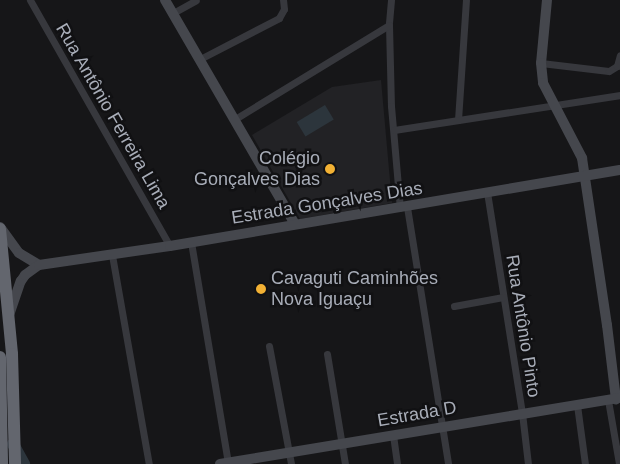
<!DOCTYPE html>
<meta charset="utf-8">
<style>
body{margin:0}
#map{position:relative;width:620px;height:464px;overflow:hidden;background:#161618;font-family:Arial,sans-serif}
div>[style]{position:absolute}
[style*='--x']{left:calc(var(--x)*1px);top:calc(var(--y)*1px);width:calc(var(--w)*1px);rotate:calc(var(--a)*1deg)}
.built>*{inset:0;background:#222225}
.water>*{inset:0;background:#2c353c;transform-origin:0 0}
.river>*{height:12px;margin:-6px;padding:0 6px;transform-origin:6px;border-radius:6px;background:#2c353c}
.street>*{height:7px;margin:-3.5px;padding:0 3.5px;transform-origin:3.5px;border-radius:3.5px;background:#37383d}
.secondary>*{height:10px;margin:-5px;padding:0 5px;transform-origin:5px;border-radius:5px;background:#45474d}
.highway>*{height:12px;margin:-6px;padding:0 6px;transform-origin:6px;border-radius:6px;background:#63666e}
.dots>*{width:14px;height:14px;translate:-50% -50%;box-sizing:border-box;border:2px solid #111113;border-radius:50%}
span{translate:-50% -50%;white-space:nowrap;text-align:center;line-height:1.15;-webkit-text-stroke:5px #111113;paint-order:stroke}
.street-label{font-size:18px;color:#a8adb8}
.poi-label{font-size:18px;color:#a8adb8}
.right{translate:-100% -50%;text-align:right}
.left{translate:0 -50%;text-align:left}
</style>
<div id="map">
<div class="built">
<div style="clip-path:polygon(381px 80px,392px 203px,300px 219px,252px 135px,332px 87px)"></div>
</div>
<div class="water">
<div style="left:325px;top:105px;width:17px;height:33px;rotate:59deg"></div>
</div>
<div class="river">
<div style="--x:13;--y:444;--w:23;--a:61"></div>
</div>
<div class="street">
<div style="--x:30;--y:0;--w:283;--a:60.4"></div>
<div style="--x:391;--y:0;--w:25;--a:95"></div>
<div style="--x:389;--y:25;--w:81;--a:88.6"></div>
<div style="--x:391;--y:106;--w:102;--a:85"></div>
<div style="--x:173;--y:13;--w:26;--a:-29"></div>
<div style="--x:200;--y:59;--w:89;--a:-27.4"></div>
<div style="--x:279;--y:18;--w:10;--a:-61"></div>
<div style="--x:284;--y:9;--w:9;--a:-96"></div>
<div style="--x:541;--y:63;--w:68;--a:6.7"></div>
<div style="--x:609;--y:71;--w:9;--a:-32"></div>
<div style="--x:617;--y:66;--w:11;--a:-75"></div>
<div style="--x:235;--y:119;--w:180;--a:-31.4"></div>
<div style="--x:458;--y:120;--w:120;--a:-86.2"></div>
<div style="--x:394;--y:130;--w:229;--a:-8.8"></div>
<div style="--x:487;--y:192;--w:224;--a:81"></div>
<div style="--x:522;--y:413;--w:51;--a:83.3"></div>
<div style="--x:407;--y:207;--w:260;--a:80.9"></div>
<div style="--x:191;--y:242;--w:223;--a:80.5"></div>
<div style="--x:112;--y:255;--w:212;--a:80"></div>
<div style="--x:454;--y:306;--w:50;--a:-10.4"></div>
<div style="--x:269;--y:346;--w:120;--a:79.4"></div>
<div style="--x:327;--y:354;--w:111;--a:80.7"></div>
<div style="--x:608;--y:400;--w:65;--a:80.2"></div>
<div style="--x:577;--y:405;--w:60;--a:82.3"></div>
<div style="--x:393;--y:435;--w:29;--a:82"></div>
</div>
<div class="secondary">
<div style="--x:165;--y:0;--w:259;--a:59.9"></div>
<div style="--x:547;--y:0;--w:63;--a:95.4"></div>
<div style="--x:541;--y:63;--w:20;--a:84"></div>
<div style="--x:543;--y:83;--w:85;--a:62.5"></div>
<div style="--x:582;--y:158;--w:169;--a:81.5"></div>
<div style="--x:607;--y:325;--w:75;--a:83.1"></div>
<div style="--x:0;--y:227;--w:32;--a:54"></div>
<div style="--x:19;--y:253;--w:23;--a:31"></div>
<div style="--x:9;--y:315;--w:36;--a:-71"></div>
<div style="--x:21;--y:281;--w:7;--a:-56"></div>
<div style="--x:25;--y:275;--w:17;--a:-36"></div>
<div style="--x:39;--y:265;--w:132;--a:-8.3"></div>
<div style="--x:170;--y:246;--w:456;--a:-9.6"></div>
<div style="--x:220;--y:464;--w:405;--a:-9.4"></div>
</div>
<div class="highway">
<div style="--x:0;--y:229;--w:126;--a:84.5"></div>
<div style="--x:12;--y:354;--w:110;--a:88.4"></div>
<div style="--x:0;--y:357;--w:107;--a:88.9"></div>
</div>
<div class="dots">
<div style="left:330px;top:169px;background:#f2b134"></div>
<div style="left:261px;top:289px;background:#f2b134"></div>
</div>
<div class="street-label">
<span style="left:113px;top:116px;rotate:60deg">Rua Antônio Ferreira Lima</span>
<span style="left:327px;top:203px;rotate:-9deg">Estrada Gonçalves Dias</span>
<span style="left:523px;top:326px;rotate:81deg">Rua Antônio Pinto</span>
<span style="left:417px;top:414px;rotate:-10deg">Estrada D</span>
</div>
<div class="poi-label">
<span class="right" style="left:320px;top:169px">Colégio<br>Gonçalves Dias</span>
<span class="left" style="left:271px;top:289px">Cavaguti Caminhões<br>Nova Iguaçu</span>
</div>
</div>
